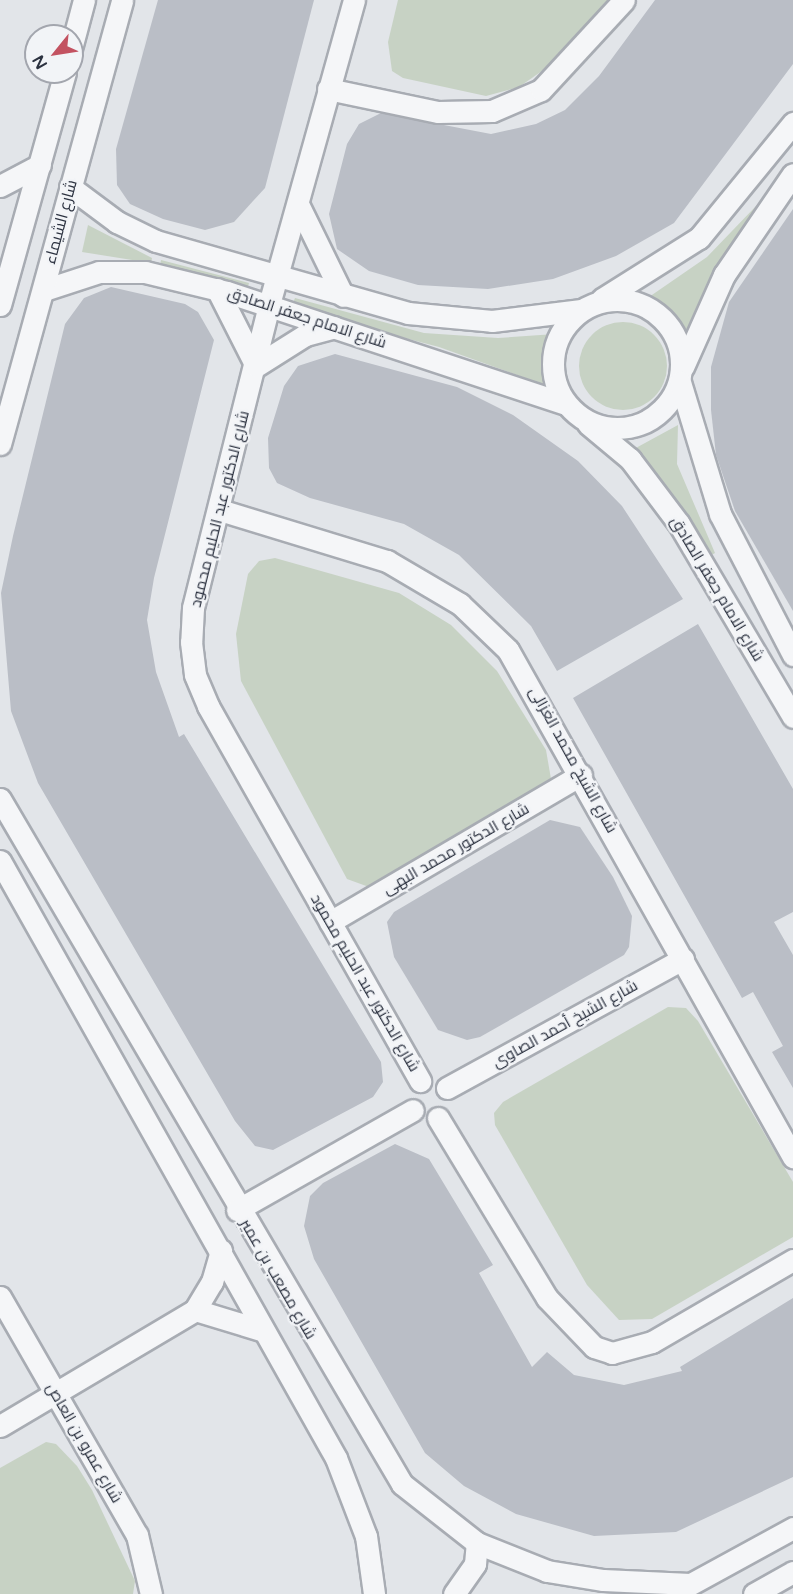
<!DOCTYPE html>
<meta charset="utf-8">
<style>
body{margin:0}
#map{position:relative;width:793px;height:1594px;overflow:hidden;background:#e2e5e9;font-family:"Varela Round",Cairo,sans-serif}
div>[style]{position:absolute}
[style*='--x']{left:calc(var(--x)*1px);top:calc(var(--y)*1px);width:calc(var(--w)*1px);rotate:calc(var(--a)*1deg)}
.green>*{inset:0;background:#c7d2c4}
.round{border-radius:50%}
.building>*{inset:0;background:#babec6}
.roads{filter:drop-shadow(2px 0 #a8acb3) drop-shadow(-2px 0 #a8acb3) drop-shadow(0 2px #a8acb3) drop-shadow(0 -2px #a8acb3)}
.minor>*{height:21px;margin:-10.5px;padding:0 10.5px;transform-origin:10.5px;border-radius:10.5px;background:#f5f6f8}
.minor>.ring{margin:-10.5px;padding:0;box-sizing:content-box;background:none;border:21px solid #f5f6f8;border-radius:50%}
span{translate:-50% -50%;white-space:nowrap;text-align:center;line-height:1.15;-webkit-text-stroke:4.5px #f2f4f7;paint-order:stroke}
.street-label{font-size:16px;color:#2c3240}
.north{position:absolute;left:24px;top:24px;width:60px;height:60px;box-sizing:border-box;background:#f2f4f7;border:2px solid #a3a6ae;border-radius:50%;rotate:240deg;font-size:16px;font-weight:700;line-height:24px;text-align:center;color:#2c3240}
.north::after{content:'';display:block;margin:auto;width:21px;height:27px;background:#c35261;clip-path:polygon(50% 0,100% 100%,50% 72%,0 100%)}
</style>
<div id="map">
<div class="green">
<div style="clip-path:polygon(398px 0,609px 0,549px 66px,519px 87px,486px 96px,403px 78px,392px 71px,388px 42px)"></div>
<div style="clip-path:polygon(757px 205px,762px 210px,719px 265px,686px 333px,649px 297px,707px 257px)"></div>
<div style="clip-path:polygon(88px 225px,152px 258px,151px 263px,82px 252px)"></div>
<div style="clip-path:polygon(161px 260px,249px 283px,247px 290px,160px 266px)"></div>
<div style="clip-path:polygon(295px 298px,424px 333px,498px 338px,555px 334px,545px 385px,439px 347px,291px 308px)"></div>
<div class="round" style="left:579px;top:322px;width:88px;height:88px"></div>
<div style="clip-path:polygon(678px 425px,677px 464px,715px 553px,708px 557px,634px 449px)"></div>
<div style="clip-path:polygon(275px 558px,399px 593px,451px 625px,497px 671px,546px 750px,551px 779px,543px 792px,369px 887px,347px 879px,241px 681px,236px 634px,248px 574px,259px 561px)"></div>
<div style="clip-path:polygon(668px 1007px,686px 1008px,698px 1021px,793px 1182px,793px 1237px,652px 1319px,619px 1320px,587px 1285px,495px 1125px,494px 1113px,503px 1102px)"></div>
<div style="clip-path:polygon(46px 1442px,56px 1444px,77px 1466px,92px 1490px,135px 1581px,133px 1594px,0 1594px,0 1468px)"></div>
</div>
<div class="building">
<div style="clip-path:polygon(158px 0,314px 0,265px 188px,234px 222px,205px 230px,163px 219px,130px 204px,117px 185px,116px 149px)"></div>
<div style="clip-path:polygon(655px 0,793px 0,793px 64px,674px 223px,616px 256px,553px 279px,488px 289px,418px 285px,369px 271px,337px 249px,329px 214px,347px 144px,359px 124px,381px 113px,491px 134px,536px 124px,565px 110px,599px 76px)"></div>
<div style="clip-path:polygon(793px 209px,793px 611px,735px 511px,716px 455px,711px 410px,711px 367px,729px 302px)"></div>
<div style="clip-path:polygon(111px 287px,185px 304px,198px 312px,214px 340px,154px 578px,147px 620px,156px 672px,179px 737px,184px 734px,381px 1062px,383px 1082px,373px 1097px,273px 1150px,255px 1146px,235px 1121px,38px 783px,11px 711px,1px 593px,13px 536px,65px 324px,84px 298px)"></div>
<div style="clip-path:polygon(335px 354px,457px 387px,513px 415px,578px 461px,622px 506px,683px 599px,557px 671px,531px 626px,459px 555px,404px 524px,310px 498px,277px 483px,269px 468px,268px 438px,284px 386px,298px 366px)"></div>
<div style="clip-path:polygon(698px 624px,793px 789px,793px 912px,774px 922px,793px 955px,793px 1088px,772px 1052px,783px 1046px,753px 992px,742px 998px,573px 698px)"></div>
<div style="clip-path:polygon(550px 820px,580px 827px,613px 877px,632px 916px,629px 947px,624px 955px,480px 1037px,467px 1040px,438px 1030px,394px 957px,387px 922px,394px 912px)"></div>
<div style="clip-path:polygon(395px 1144px,429px 1159px,493px 1265px,479px 1273px,532px 1367px,547px 1352px,574px 1375px,624px 1385px,682px 1371px,680px 1367px,793px 1298px,793px 1477px,676px 1532px,594px 1536px,516px 1514px,464px 1486px,425px 1453px,314px 1259px,304px 1226px,310px 1196px,323px 1183px)"></div>
</div>
<div class="roads">
<div class="minor">
<div style="--x:354;--y:0;--w:317;--a:105.6"></div>
<div style="--x:269;--y:305;--w:312;--a:104.1"></div>
<div style="--x:193;--y:608;--w:34;--a:93"></div>
<div style="--x:191;--y:642;--w:33;--a:83"></div>
<div style="--x:195;--y:675;--w:34;--a:67"></div>
<div style="--x:208;--y:706;--w:431;--a:60.5"></div>
<div style="--x:72;--y:45;--w:47;--a:-75.1"></div>
<div style="--x:328;--y:89;--w:112;--a:11.8"></div>
<div style="--x:438;--y:112;--w:54;--a:-1.1"></div>
<div style="--x:492;--y:111;--w:53;--a:-23.2"></div>
<div style="--x:541;--y:90;--w:122;--a:-47.3"></div>
<div style="--x:0;--y:186;--w:45;--a:-27.7"></div>
<div style="--x:70;--y:187;--w:59;--a:36.7"></div>
<div style="--x:117;--y:222;--w:43;--a:26"></div>
<div style="--x:156;--y:241;--w:262;--a:15.9"></div>
<div style="--x:408;--y:313;--w:84;--a:5.4"></div>
<div style="--x:492;--y:321;--w:90;--a:-7"></div>
<div style="--x:299;--y:206;--w:100;--a:63.9"></div>
<div style="--x:217;--y:289;--w:86;--a:63.1"></div>
<div style="--x:256;--y:366;--w:58;--a:-32.3"></div>
<div style="--x:305;--y:335;--w:30;--a:-15"></div>
<div style="--x:44;--y:290;--w:58;--a:-18.1"></div>
<div style="--x:99;--y:272;--w:46;--a:0"></div>
<div style="--x:145;--y:272;--w:84;--a:13.7"></div>
<div style="--x:227;--y:292;--w:357;--a:18.3"></div>
<div style="--x:602;--y:299;--w:115;--a:-32.2"></div>
<div style="--x:699;--y:238;--w:149;--a:-50.7"></div>
<div class="ring" style="left:553px;top:300px;width:107px;height:107px"></div>
<div style="--x:0;--y:305;--w:242;--a:-74.4"></div>
<div style="--x:683;--y:367;--w:101;--a:-66"></div>
<div style="--x:724;--y:275;--w:122;--a:-55.7"></div>
<div style="--x:680;--y:382;--w:138;--a:73.1"></div>
<div style="--x:720;--y:514;--w:159;--a:62.6"></div>
<div style="--x:588;--y:424;--w:55;--a:39.8"></div>
<div style="--x:630;--y:459;--w:81;--a:53"></div>
<div style="--x:679;--y:524;--w:224;--a:59.4"></div>
<div style="--x:0;--y:444;--w:460;--a:-74.6"></div>
<div style="--x:220;--y:510;--w:175;--a:17"></div>
<div style="--x:387;--y:561;--w:85;--a:30.5"></div>
<div style="--x:460;--y:604;--w:66;--a:43.8"></div>
<div style="--x:508;--y:650;--w:582;--a:60.66"></div>
<div style="--x:0;--y:799;--w:794;--a:59.59"></div>
<div style="--x:402;--y:1484;--w:95;--a:38.2"></div>
<div style="--x:477;--y:1543;--w:75;--a:21.8"></div>
<div style="--x:547;--y:1571;--w:57;--a:9.1"></div>
<div style="--x:603;--y:1580;--w:87;--a:2.6"></div>
<div style="--x:0;--y:861;--w:685;--a:60.63"></div>
<div style="--x:336;--y:1458;--w:84;--a:69"></div>
<div style="--x:366;--y:1536;--w:59;--a:82.1"></div>
<div style="--x:330;--y:922;--w:291;--a:-30.4"></div>
<div style="--x:447;--y:1088;--w:269;--a:-28.7"></div>
<div style="--x:438;--y:1118;--w:210;--a:58.8"></div>
<div style="--x:547;--y:1298;--w:68;--a:46.2"></div>
<div style="--x:594;--y:1347;--w:19;--a:18"></div>
<div style="--x:612;--y:1353;--w:41;--a:-15.4"></div>
<div style="--x:652;--y:1342;--w:163;--a:-30.2"></div>
<div style="--x:237;--y:1210;--w:202;--a:-29.6"></div>
<div style="--x:0;--y:1297;--w:275;--a:60.1"></div>
<div style="--x:137;--y:1535;--w:61;--a:76.7"></div>
<div style="--x:195;--y:1310;--w:72;--a:16.9"></div>
<div style="--x:0;--y:1426;--w:227;--a:-30.7"></div>
<div style="--x:195;--y:1310;--w:33;--a:-59"></div>
<div style="--x:212;--y:1282;--w:33;--a:-74"></div>
<div style="--x:678;--y:1591;--w:131;--a:-28.7"></div>
<div style="--x:454;--y:1594;--w:37;--a:-55"></div>
<div style="--x:475;--y:1564;--w:21;--a:-85"></div>
<div style="--x:754;--y:1594;--w:45;--a:-29.4"></div>
</div>
</div>
<div class="street-label">
<span style="left:61px;top:222px;rotate:-75deg">شارع الشيماء</span>
<span style="left:307px;top:318px;rotate:18deg">شارع الامام جعفر الصادق</span>
<span style="left:220px;top:509px;rotate:-76deg">شارع الدكتور عبد الحليم محمود</span>
<span style="left:717px;top:589px;rotate:59deg">شارع الامام جعفر الصادق</span>
<span style="left:573px;top:760px;rotate:61deg">شارع الشيخ محمد الغزالى</span>
<span style="left:456px;top:849px;rotate:-30deg">شارع الدكتور محمد البهى</span>
<span style="left:365px;top:983px;rotate:60deg">شارع الدكتور عبد الحليم محمود</span>
<span style="left:565px;top:1024px;rotate:-29deg">شارع الشيخ أحمد الصاوى</span>
<span style="left:278px;top:1279px;rotate:60deg">شارع مصعب بن عمير</span>
<span style="left:84px;top:1443px;rotate:60deg">شارع عمرو بن العاص</span>
</div>
<div class="north">N</div>
</div>
